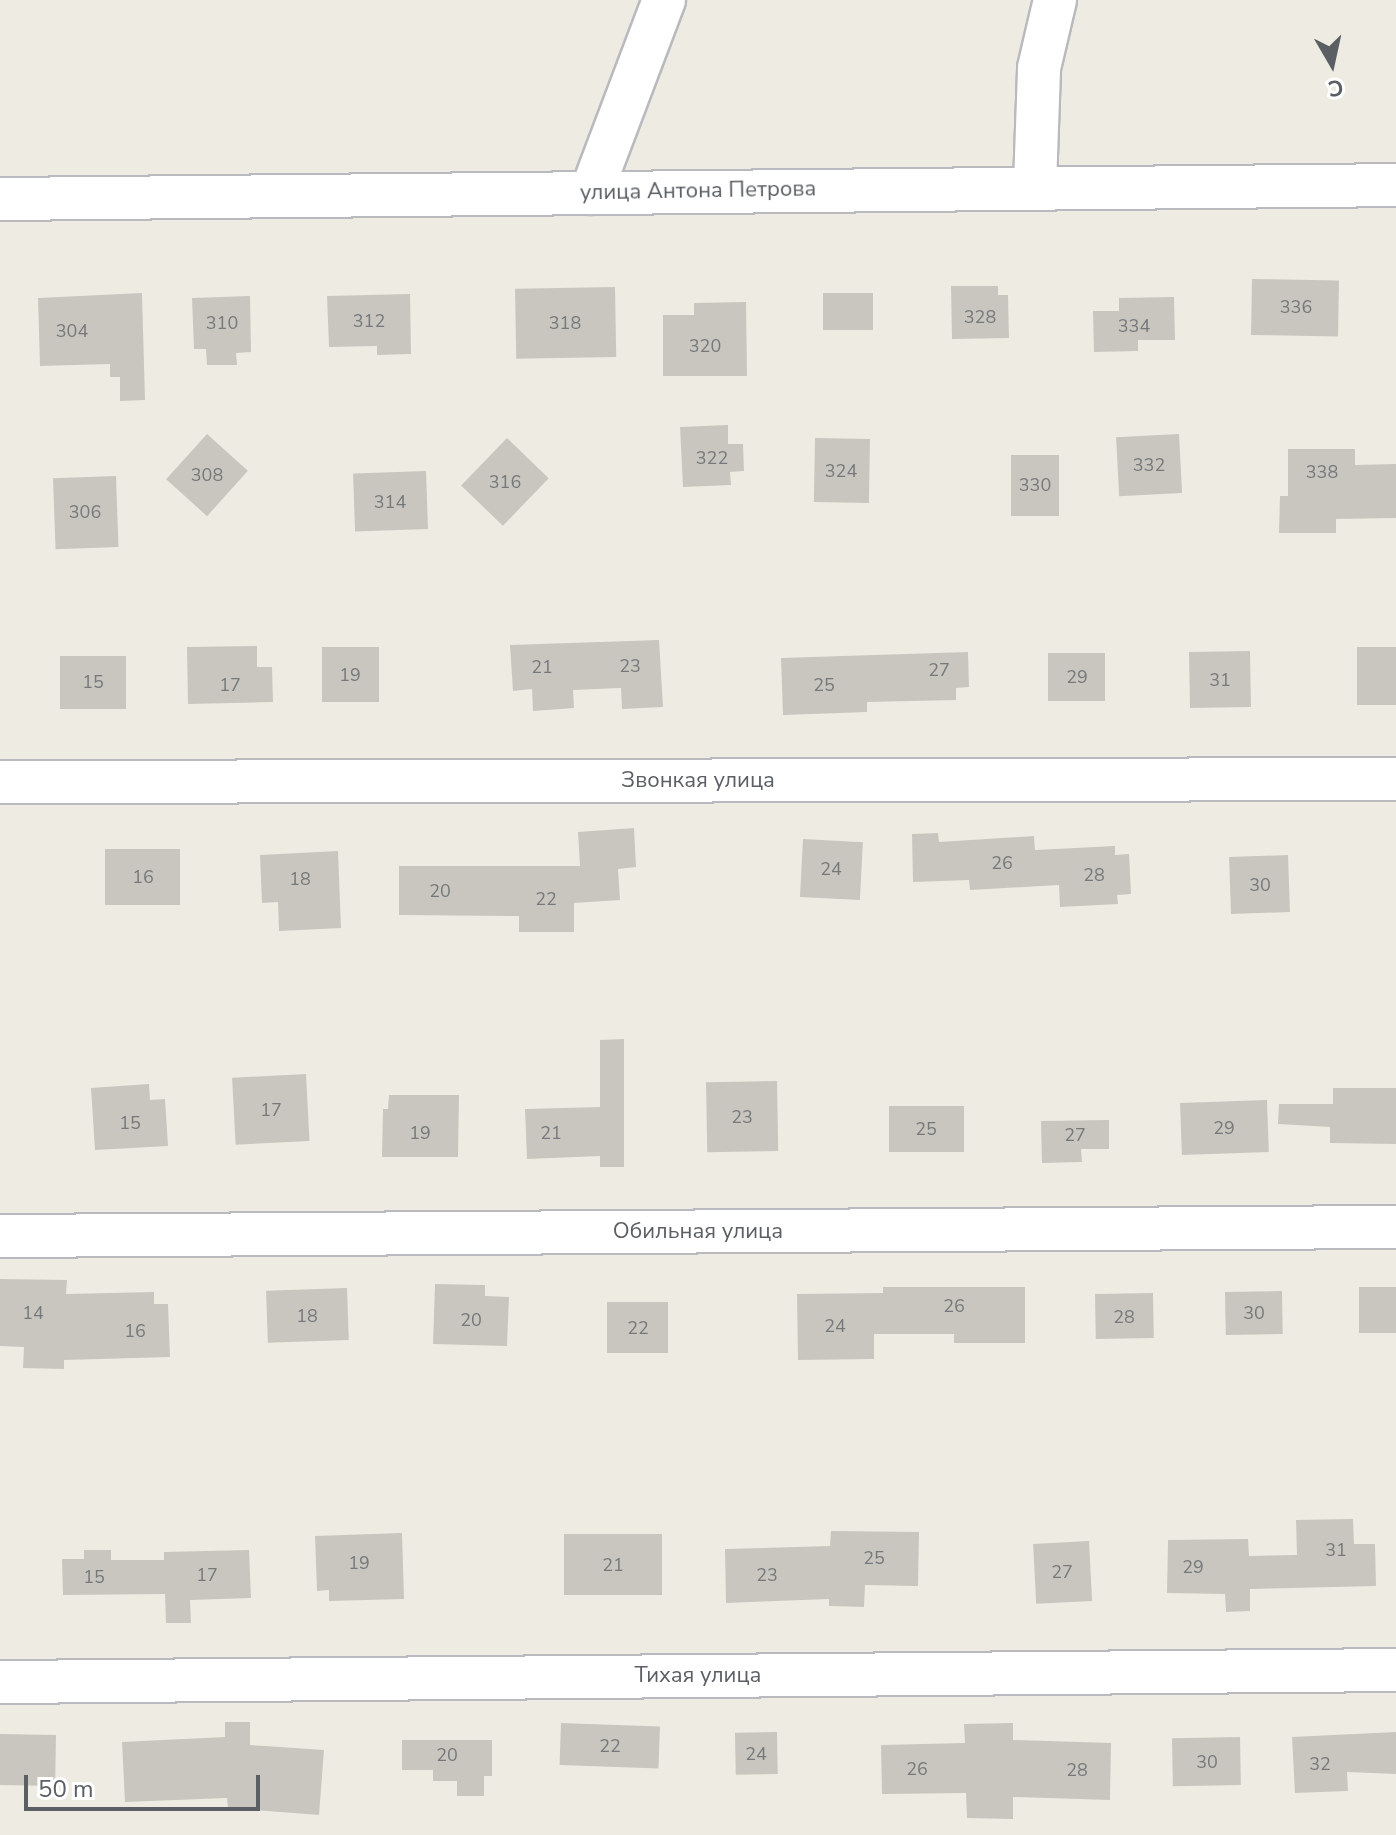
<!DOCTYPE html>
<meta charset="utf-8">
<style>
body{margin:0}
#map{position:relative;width:1396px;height:1835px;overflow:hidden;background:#eeece2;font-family:"Nunito Sans",sans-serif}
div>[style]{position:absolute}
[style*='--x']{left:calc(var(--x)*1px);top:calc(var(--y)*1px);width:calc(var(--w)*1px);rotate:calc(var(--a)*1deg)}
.building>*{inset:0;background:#c9c6bf;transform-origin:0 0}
.roads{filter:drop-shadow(2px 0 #b8babf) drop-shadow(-2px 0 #b8babf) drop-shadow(0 2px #b8babf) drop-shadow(0 -2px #b8babf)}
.minor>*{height:42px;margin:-21px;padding:0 21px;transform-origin:21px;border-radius:21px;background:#fff}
span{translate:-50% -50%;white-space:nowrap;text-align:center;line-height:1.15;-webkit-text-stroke:8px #fff;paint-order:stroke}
.number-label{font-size:18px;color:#76797b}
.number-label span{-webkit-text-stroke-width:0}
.street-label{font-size:22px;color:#5b5f64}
.north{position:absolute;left:1292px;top:24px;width:80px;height:80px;-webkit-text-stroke:6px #fff;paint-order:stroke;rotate:171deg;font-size:22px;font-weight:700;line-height:32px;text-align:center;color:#5b5f64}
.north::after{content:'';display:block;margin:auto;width:28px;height:36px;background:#5b5f64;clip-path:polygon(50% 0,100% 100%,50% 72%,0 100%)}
.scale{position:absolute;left:24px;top:1775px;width:236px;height:36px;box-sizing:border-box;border:4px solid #5b5f64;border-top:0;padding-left:10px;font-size:24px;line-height:28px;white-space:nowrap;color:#5b5f64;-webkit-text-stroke:6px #fff;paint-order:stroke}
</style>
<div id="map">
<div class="building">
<div style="left:1252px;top:279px;width:87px;height:56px;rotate:1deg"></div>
<div style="clip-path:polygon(951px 286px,998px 286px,998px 295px,1008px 295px,1009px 338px,952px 339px)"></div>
<div style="left:615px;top:287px;width:70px;height:100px;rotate:89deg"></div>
<div style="clip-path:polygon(142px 293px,145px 400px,120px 401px,120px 377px,110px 377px,110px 364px,40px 366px,38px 298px)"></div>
<div style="left:823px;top:293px;width:50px;height:37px"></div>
<div style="clip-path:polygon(410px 294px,411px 354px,377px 355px,377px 346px,329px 347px,327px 296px)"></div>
<div style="clip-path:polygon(250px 296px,251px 352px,236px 353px,237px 365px,207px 365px,206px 349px,194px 349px,192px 298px)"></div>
<div style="clip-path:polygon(1174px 297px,1175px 340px,1138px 340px,1138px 351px,1094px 352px,1093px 311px,1119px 311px,1119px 298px)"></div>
<div style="clip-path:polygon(746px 302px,747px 376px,663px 376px,663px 315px,694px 315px,694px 303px)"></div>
<div style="clip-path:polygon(728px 425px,728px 444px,743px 444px,744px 471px,730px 472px,731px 485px,683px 487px,680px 427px)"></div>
<div style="left:207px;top:434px;width:55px;height:61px;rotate:42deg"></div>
<div style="left:1179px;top:434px;width:59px;height:63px;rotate:87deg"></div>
<div style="left:507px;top:438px;width:58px;height:66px;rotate:44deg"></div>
<div style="left:815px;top:438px;width:55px;height:64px;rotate:1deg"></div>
<div style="clip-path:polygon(1288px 449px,1355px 449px,1355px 465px,1396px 464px,1396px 518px,1336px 519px,1336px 533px,1279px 533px,1280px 496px,1288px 496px)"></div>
<div style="left:1011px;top:455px;width:48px;height:61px"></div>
<div style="left:426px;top:471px;width:58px;height:73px;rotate:88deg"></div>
<div style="left:116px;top:476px;width:71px;height:63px;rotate:88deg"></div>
<div style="clip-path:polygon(659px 640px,663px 707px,622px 709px,621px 688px,573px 690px,574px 708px,533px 711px,532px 689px,513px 691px,510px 645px)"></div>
<div style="clip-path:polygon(257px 646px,257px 667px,272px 667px,273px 702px,188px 704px,187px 647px)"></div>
<div style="left:322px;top:647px;width:57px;height:55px"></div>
<div style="left:1357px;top:647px;width:39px;height:58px"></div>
<div style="left:1250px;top:651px;width:56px;height:61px;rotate:89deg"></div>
<div style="clip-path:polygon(968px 652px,969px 687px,956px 688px,956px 700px,867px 702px,867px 712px,783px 715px,781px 658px)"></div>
<div style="left:1105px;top:653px;width:48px;height:57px;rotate:90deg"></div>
<div style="left:126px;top:656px;width:53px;height:66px;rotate:90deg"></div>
<div style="clip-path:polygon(634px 828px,636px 867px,618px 869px,620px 900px,574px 903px,574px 932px,519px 932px,519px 916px,399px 915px,399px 866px,580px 866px,578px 832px)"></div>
<div style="clip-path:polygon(938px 833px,939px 842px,1034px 836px,1035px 850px,1115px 846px,1115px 855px,1129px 854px,1131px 894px,1117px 895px,1118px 904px,1060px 907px,1059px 885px,970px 890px,969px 880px,913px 882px,912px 834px)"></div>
<div style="left:803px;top:839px;width:60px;height:58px;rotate:3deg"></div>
<div style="left:180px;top:849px;width:56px;height:75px;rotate:90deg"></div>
<div style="clip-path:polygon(338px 851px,341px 928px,279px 931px,278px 902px,262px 903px,260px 855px)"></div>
<div style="left:1288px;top:855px;width:57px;height:59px;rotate:88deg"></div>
<div style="clip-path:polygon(624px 1039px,624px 1167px,600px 1167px,600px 1156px,527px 1159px,525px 1109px,600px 1107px,600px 1040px)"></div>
<div style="left:306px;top:1074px;width:67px;height:74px;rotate:87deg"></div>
<div style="left:777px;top:1081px;width:70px;height:71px;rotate:89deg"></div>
<div style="clip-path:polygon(149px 1084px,150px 1100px,165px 1099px,168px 1146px,95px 1150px,91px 1088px)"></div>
<div style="clip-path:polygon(1333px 1088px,1396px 1088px,1396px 1144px,1330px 1143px,1330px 1127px,1278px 1124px,1279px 1104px,1333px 1104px)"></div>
<div style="clip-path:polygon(389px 1095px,459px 1095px,458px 1157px,382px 1157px,383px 1109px,388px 1109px)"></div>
<div style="left:1267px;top:1100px;width:52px;height:87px;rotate:88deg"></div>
<div style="left:964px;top:1106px;width:46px;height:75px;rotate:90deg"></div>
<div style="clip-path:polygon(1109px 1120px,1109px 1149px,1081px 1149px,1082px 1162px,1042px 1163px,1041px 1121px)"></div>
<div style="clip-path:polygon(0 1279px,67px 1280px,66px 1294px,154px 1292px,154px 1304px,168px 1304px,170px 1357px,64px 1360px,64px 1369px,23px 1368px,24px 1347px,0 1346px)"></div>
<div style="clip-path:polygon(435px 1284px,485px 1285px,485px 1296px,509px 1297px,507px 1346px,433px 1344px)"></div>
<div style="clip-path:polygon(883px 1287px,1025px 1287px,1025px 1343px,954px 1343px,954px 1334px,874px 1334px,874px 1359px,798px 1360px,797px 1294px,883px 1293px)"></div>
<div style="left:1396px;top:1287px;width:46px;height:37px;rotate:90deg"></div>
<div style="left:347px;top:1288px;width:52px;height:81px;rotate:88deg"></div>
<div style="left:1282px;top:1291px;width:43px;height:57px;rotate:89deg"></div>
<div style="left:1153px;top:1293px;width:45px;height:58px;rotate:89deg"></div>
<div style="left:607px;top:1302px;width:61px;height:51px"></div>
<div style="clip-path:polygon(1353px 1519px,1354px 1544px,1375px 1544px,1376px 1586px,1250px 1589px,1250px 1611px,1226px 1612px,1225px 1594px,1167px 1593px,1168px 1540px,1248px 1539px,1249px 1556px,1297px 1555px,1296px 1520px)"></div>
<div style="clip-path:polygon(831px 1531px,919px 1532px,918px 1586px,865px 1585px,864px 1607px,829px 1606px,829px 1599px,726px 1603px,725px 1549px,830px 1546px)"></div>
<div style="clip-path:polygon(402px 1533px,404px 1599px,329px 1601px,329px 1590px,317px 1591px,315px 1536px)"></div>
<div style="left:564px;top:1534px;width:98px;height:61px"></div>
<div style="left:1089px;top:1541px;width:60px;height:56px;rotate:87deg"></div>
<div style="clip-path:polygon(84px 1550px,111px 1550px,111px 1560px,164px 1560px,164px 1552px,249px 1550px,251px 1598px,190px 1600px,191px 1623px,166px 1623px,165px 1594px,63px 1595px,62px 1559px,84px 1559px)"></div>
<div style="clip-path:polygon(225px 1722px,250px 1722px,250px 1745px,324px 1750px,319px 1815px,228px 1808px,227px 1798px,125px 1802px,122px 1742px,225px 1737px)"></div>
<div style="left:561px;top:1723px;width:99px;height:42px;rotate:2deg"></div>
<div style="clip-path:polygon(1013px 1723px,1013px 1740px,1111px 1743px,1110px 1800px,1013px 1797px,1013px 1819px,967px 1818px,966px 1793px,882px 1794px,881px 1745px,965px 1743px,964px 1724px)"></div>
<div style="left:777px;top:1732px;width:42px;height:42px;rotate:89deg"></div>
<div style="clip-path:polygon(1396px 1732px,1396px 1774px,1347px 1772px,1348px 1791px,1295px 1793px,1292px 1737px)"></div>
<div style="left:56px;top:1735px;width:51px;height:56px;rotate:91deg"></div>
<div style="left:1240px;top:1737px;width:48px;height:68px;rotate:89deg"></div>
<div style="clip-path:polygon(402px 1740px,492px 1740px,492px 1776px,484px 1776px,484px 1796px,457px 1796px,457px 1781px,433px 1781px,433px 1770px,402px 1770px)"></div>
</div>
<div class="roads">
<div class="minor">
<div style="--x:1035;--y:185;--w:117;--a:-88"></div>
<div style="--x:1039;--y:68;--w:70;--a:-76.8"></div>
<div style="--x:591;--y:193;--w:206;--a:-69.3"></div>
<div style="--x:0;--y:199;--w:1396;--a:-0.57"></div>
<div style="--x:0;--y:782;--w:1396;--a:-0.12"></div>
<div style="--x:0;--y:1236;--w:1396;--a:-0.37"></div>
<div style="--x:0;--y:1682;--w:1396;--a:-0.49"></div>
</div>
</div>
<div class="number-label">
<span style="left:1296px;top:307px">336</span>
<span style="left:980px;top:317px">328</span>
<span style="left:369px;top:321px">312</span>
<span style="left:222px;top:323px">310</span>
<span style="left:565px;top:323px">318</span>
<span style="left:1134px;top:326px">334</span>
<span style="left:72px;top:331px">304</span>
<span style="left:705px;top:346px">320</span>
<span style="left:712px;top:458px">322</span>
<span style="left:1149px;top:465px">332</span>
<span style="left:841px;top:471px">324</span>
<span style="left:1322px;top:472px">338</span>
<span style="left:207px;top:475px">308</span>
<span style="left:505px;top:482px">316</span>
<span style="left:1035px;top:485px">330</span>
<span style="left:390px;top:502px">314</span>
<span style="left:85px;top:512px">306</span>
<span style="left:630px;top:666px">23</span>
<span style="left:542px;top:667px">21</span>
<span style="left:939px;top:670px">27</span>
<span style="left:350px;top:675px">19</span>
<span style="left:1077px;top:677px">29</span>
<span style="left:1220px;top:680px">31</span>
<span style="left:93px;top:682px">15</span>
<span style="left:230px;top:685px">17</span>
<span style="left:824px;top:685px">25</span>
<span style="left:1002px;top:863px">26</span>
<span style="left:831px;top:869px">24</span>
<span style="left:1094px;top:875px">28</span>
<span style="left:143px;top:877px">16</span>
<span style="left:300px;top:879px">18</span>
<span style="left:1260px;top:885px">30</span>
<span style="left:440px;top:891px">20</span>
<span style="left:546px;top:899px">22</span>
<span style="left:271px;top:1110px">17</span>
<span style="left:742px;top:1117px">23</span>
<span style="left:130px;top:1123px">15</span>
<span style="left:1224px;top:1128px">29</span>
<span style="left:926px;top:1129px">25</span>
<span style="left:420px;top:1133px">19</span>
<span style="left:551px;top:1133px">21</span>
<span style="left:1075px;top:1135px">27</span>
<span style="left:954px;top:1306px">26</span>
<span style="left:33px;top:1313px">14</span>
<span style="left:1254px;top:1313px">30</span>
<span style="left:307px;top:1316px">18</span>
<span style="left:1124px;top:1317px">28</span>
<span style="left:471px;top:1320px">20</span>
<span style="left:835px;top:1326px">24</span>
<span style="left:638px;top:1328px">22</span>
<span style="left:135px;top:1331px">16</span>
<span style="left:1336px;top:1550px">31</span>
<span style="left:874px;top:1558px">25</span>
<span style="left:359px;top:1563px">19</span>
<span style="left:613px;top:1565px">21</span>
<span style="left:1193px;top:1567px">29</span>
<span style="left:1062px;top:1572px">27</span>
<span style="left:207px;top:1575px">17</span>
<span style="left:767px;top:1575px">23</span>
<span style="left:94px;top:1577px">15</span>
<span style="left:610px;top:1746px">22</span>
<span style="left:756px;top:1754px">24</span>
<span style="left:447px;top:1755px">20</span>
<span style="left:1207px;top:1762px">30</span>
<span style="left:1320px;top:1764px">32</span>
<span style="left:917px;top:1769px">26</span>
<span style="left:1077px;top:1770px">28</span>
</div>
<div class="street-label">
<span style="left:698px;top:191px;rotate:-1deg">улица Антона Петрова</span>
<span style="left:698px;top:781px">Звонкая улица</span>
<span style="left:698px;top:1232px">Обильная улица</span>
<span style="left:698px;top:1676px">Тихая улица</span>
</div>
<div class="north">С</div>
<div class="scale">50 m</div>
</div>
